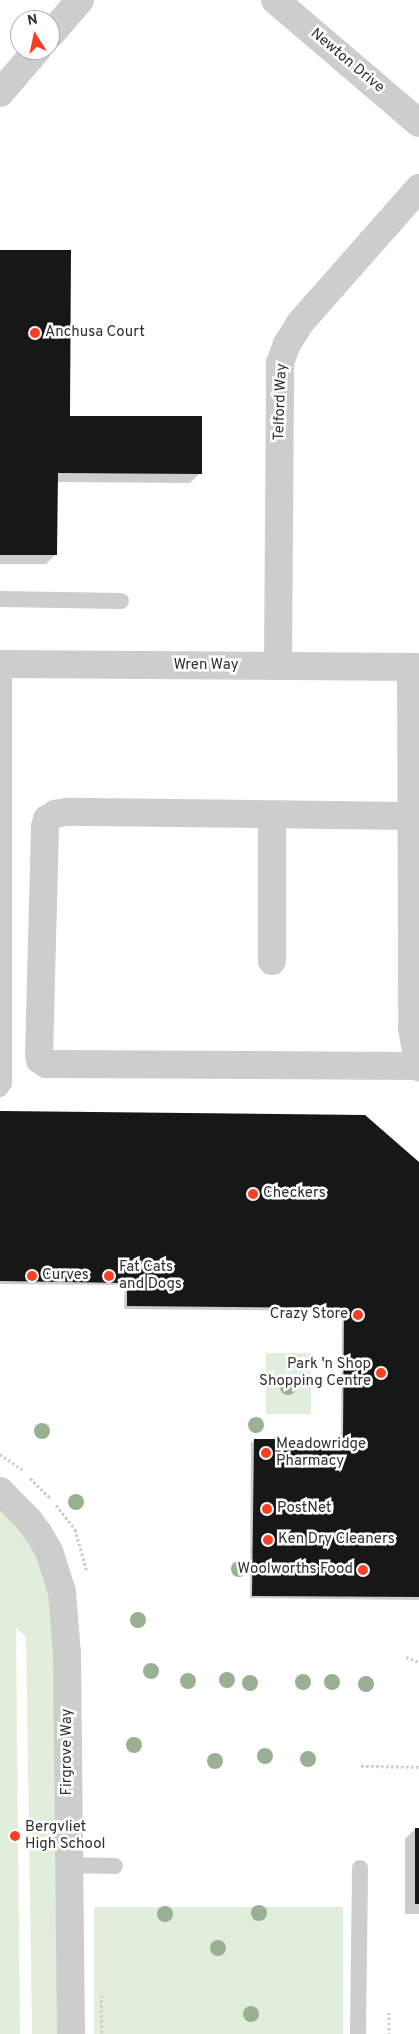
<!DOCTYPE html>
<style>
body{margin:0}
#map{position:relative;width:419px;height:2034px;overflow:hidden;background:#fff;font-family:Overpass,sans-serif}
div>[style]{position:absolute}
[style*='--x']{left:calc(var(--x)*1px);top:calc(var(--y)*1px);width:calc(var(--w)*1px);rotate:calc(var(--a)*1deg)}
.green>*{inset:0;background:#e2eedc;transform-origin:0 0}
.shadow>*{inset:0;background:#0003}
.building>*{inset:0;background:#171717;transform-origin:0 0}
.path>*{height:3px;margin-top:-1.5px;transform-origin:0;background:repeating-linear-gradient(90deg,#cdcdcd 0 2.5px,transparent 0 5px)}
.service>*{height:16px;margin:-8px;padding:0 8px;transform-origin:8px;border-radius:8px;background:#cdcdcd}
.minor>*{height:28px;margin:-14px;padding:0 14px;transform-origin:14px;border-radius:14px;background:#cdcdcd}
.tertiary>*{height:28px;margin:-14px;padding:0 14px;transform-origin:14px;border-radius:14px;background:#cdcdcd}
.trees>*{width:16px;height:16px;margin:-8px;border-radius:50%;background:#9ab092}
.dots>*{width:14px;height:14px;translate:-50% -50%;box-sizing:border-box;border:2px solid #fff;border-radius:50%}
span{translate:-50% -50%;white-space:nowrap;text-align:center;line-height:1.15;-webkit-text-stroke:5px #fff;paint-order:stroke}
.street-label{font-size:15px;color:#303030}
.poi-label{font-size:15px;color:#303030}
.left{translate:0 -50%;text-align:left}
.right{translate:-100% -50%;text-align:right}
.north{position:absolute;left:10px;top:10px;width:50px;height:50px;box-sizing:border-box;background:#fff;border:1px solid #acacac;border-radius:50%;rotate:350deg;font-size:14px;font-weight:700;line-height:20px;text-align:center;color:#303030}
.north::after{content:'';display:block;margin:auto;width:18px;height:22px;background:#f54023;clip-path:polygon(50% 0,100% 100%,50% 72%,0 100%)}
</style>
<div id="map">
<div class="green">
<div style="left:266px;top:1353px;width:45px;height:61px"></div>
<div style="clip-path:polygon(0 1491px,49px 1551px,71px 2034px,32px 2034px,26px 1637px,16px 1628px,20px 2034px,0 2034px)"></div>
<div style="left:94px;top:1907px;width:249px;height:127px"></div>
</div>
<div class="shadow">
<div style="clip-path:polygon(0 251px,69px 417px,200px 473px,190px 483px,56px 482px,56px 554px,46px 564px,0 564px)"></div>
<div style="clip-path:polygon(0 1113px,419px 1164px,419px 1600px,250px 1598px,251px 1443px,254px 1440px,341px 1440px,342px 1311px,124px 1309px,125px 1285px,0 1284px)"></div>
<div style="clip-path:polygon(415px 1829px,419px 1829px,419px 1914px,405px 1914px,405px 1839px)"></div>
</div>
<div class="building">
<div style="clip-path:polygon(0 250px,71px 250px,70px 416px,202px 416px,202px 474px,58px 473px,57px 555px,0 555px)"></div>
<div style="clip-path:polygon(0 1111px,365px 1115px,419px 1162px,419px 1597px,252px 1596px,254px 1439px,343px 1439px,344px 1308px,127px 1306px,127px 1283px,0 1281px)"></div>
<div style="left:415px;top:1828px;width:4px;height:76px"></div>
</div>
<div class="path">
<div style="--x:0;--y:1454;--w:29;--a:35"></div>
<div style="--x:30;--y:1478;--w:28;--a:45"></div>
<div style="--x:56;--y:1505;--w:31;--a:52"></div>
<div style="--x:75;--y:1529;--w:45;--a:74.4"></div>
<div style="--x:406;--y:1657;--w:14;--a:21"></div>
<div style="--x:361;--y:1766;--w:58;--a:1"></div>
<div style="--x:101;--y:1995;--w:39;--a:89"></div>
<div style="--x:389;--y:2012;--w:22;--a:90"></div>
</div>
<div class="service">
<div style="--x:0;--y:599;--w:121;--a:0.9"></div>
<div style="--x:0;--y:1089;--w:7;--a:-56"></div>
<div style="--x:4;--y:1083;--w:418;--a:-90"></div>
<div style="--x:68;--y:1865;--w:47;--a:1.2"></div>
<div style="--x:358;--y:2034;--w:166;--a:-89.3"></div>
</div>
<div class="minor">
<div style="--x:275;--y:0;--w:189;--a:40.5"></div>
<div style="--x:50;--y:35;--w:46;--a:-49.4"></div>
<div style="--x:0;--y:93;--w:57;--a:-49.3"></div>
<div style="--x:0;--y:664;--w:419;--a:0.4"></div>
<div style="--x:278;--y:666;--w:303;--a:-89.6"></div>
<div style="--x:280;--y:363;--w:20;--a:-70"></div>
<div style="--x:287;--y:344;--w:25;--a:-58"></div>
<div style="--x:300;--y:323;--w:180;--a:-48.6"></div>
<div style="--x:411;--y:667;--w:361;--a:89.8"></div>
<div style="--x:412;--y:1028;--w:40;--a:80"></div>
<div style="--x:411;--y:816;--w:344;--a:-179.3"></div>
<div style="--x:67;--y:812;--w:12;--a:171"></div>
<div style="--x:55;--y:814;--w:9;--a:148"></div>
<div style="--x:47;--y:819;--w:8;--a:104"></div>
<div style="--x:45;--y:827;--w:227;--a:91.5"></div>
<div style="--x:39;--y:1054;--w:6;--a:81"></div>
<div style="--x:40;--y:1060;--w:7;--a:34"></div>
<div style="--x:46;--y:1064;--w:372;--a:0.3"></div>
<div style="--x:272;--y:961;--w:146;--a:-90"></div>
</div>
<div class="tertiary">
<div style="--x:0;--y:1491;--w:40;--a:45"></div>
<div style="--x:28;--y:1519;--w:19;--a:54"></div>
<div style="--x:39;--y:1534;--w:20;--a:60"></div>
<div style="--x:49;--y:1551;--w:43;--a:72.4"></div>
<div style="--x:62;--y:1592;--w:62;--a:85.4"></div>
<div style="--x:67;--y:1654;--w:380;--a:89.4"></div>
</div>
<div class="trees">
<div style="left:288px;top:1387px"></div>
<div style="left:256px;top:1425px"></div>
<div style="left:42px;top:1431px"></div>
<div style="left:76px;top:1502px"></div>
<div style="left:239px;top:1569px"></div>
<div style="left:138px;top:1620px"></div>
<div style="left:151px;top:1671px"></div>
<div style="left:227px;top:1680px"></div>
<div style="left:188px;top:1681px"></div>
<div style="left:303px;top:1682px"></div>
<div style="left:332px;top:1682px"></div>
<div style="left:250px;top:1683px"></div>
<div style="left:366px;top:1684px"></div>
<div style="left:134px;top:1745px"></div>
<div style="left:265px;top:1756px"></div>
<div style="left:308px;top:1759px"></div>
<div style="left:215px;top:1761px"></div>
<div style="left:259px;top:1913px"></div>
<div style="left:165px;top:1914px"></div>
<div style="left:218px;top:1948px"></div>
<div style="left:251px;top:2014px"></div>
</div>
<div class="dots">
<div style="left:35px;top:333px;background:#f54023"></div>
<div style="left:253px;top:1194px;background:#f54023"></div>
<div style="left:32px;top:1276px;background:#f54023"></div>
<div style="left:109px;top:1276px;background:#f54023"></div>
<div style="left:358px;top:1315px;background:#f54023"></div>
<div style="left:381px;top:1373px;background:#f54023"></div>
<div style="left:266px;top:1453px;background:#f54023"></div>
<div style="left:267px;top:1509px;background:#f54023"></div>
<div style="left:268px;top:1540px;background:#f54023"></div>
<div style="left:363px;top:1570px;background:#f54023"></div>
<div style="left:15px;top:1836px;background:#f54023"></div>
</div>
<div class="street-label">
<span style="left:347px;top:61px;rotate:40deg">Newton Drive</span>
<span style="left:281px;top:402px;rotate:-88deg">Telford Way</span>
<span style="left:206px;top:666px">Wren Way</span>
<span style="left:68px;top:1752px;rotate:-90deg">Firgrove Way</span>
</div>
<div class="poi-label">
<span class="left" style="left:45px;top:333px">Anchusa Court</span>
<span class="left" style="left:263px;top:1194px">Checkers</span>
<span class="left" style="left:119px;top:1276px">Fat Cats<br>and Dogs</span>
<span class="left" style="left:42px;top:1276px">Curves</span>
<span class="right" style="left:348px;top:1315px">Crazy Store</span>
<span class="right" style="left:371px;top:1373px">Park 'n Shop<br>Shopping Centre</span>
<span class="left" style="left:276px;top:1453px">Meadowridge<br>Pharmacy</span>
<span class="left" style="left:277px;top:1509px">PostNet</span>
<span class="left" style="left:278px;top:1540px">Ken Dry Cleaners</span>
<span class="right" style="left:353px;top:1570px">Woolworths Food</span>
<span class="left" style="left:25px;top:1836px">Bergvliet<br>High School</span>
</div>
<div class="north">N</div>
</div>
